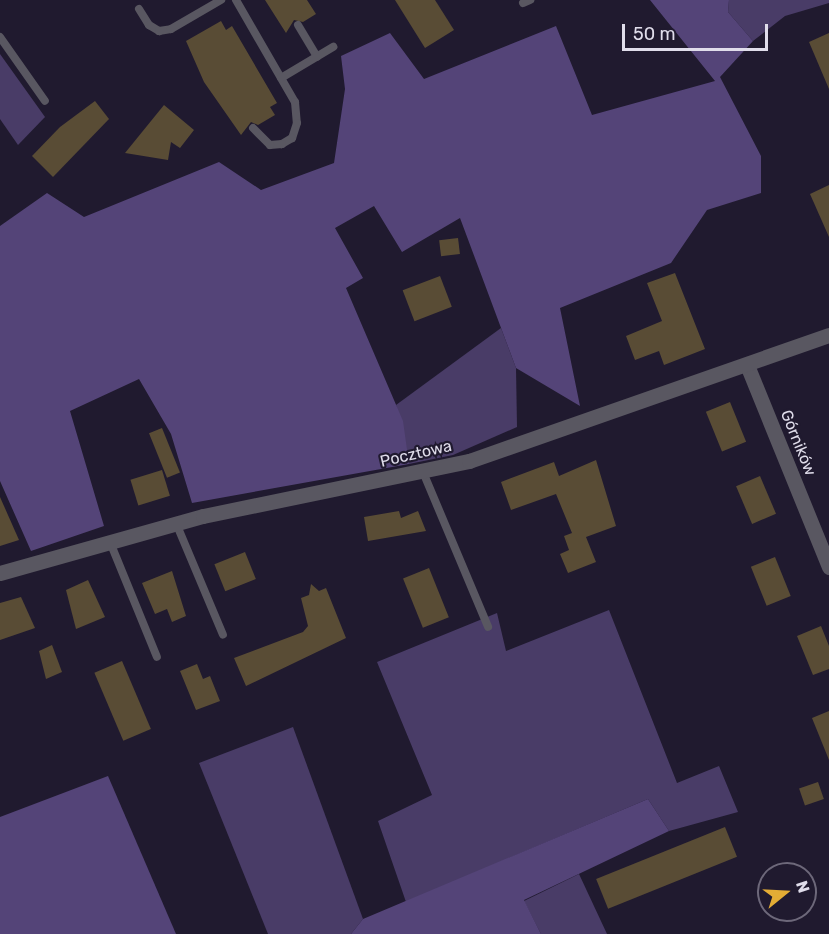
<!DOCTYPE html>
<meta charset="utf-8">
<style>
body{margin:0}
#map{position:relative;width:829px;height:934px;overflow:hidden;background:#201a2f;font-family:Rubik,sans-serif}
div>[style]{position:absolute}
[style*='--x']{left:calc(var(--x)*1px);top:calc(var(--y)*1px);width:calc(var(--w)*1px);rotate:calc(var(--a)*1deg)}
.green>*{inset:0;background:#493c67}
.forest>*{inset:0;background:#544478}
.building>*{inset:0;background:#594c35;transform-origin:0 0}
.service>*{height:8px;margin:-4px;padding:0 4px;transform-origin:4px;border-radius:4px;background:#595761}
.minor>*{height:15px;margin:-7.5px;padding:0 7.5px;transform-origin:7.5px;border-radius:7.5px;background:#595761}
span{translate:-50% -50%;white-space:nowrap;text-align:center;line-height:1.15;-webkit-text-stroke:4.5px #201a2f;paint-order:stroke}
.street-label{font-size:16px;color:#e0ddeb}
.north{position:absolute;left:757px;top:862px;width:60px;height:60px;box-sizing:border-box;background:#201a2f;border:2px solid #6d687a;border-radius:50%;rotate:72deg;font-size:16px;font-weight:700;line-height:24px;text-align:center;color:#e0ddeb}
.north::after{content:'';display:block;margin:auto;width:21px;height:27px;background:#e4ad35;clip-path:polygon(50% 0,100% 100%,50% 72%,0 100%)}
.scale{position:absolute;left:622px;top:24px;width:146px;height:27px;box-sizing:border-box;border:3px solid #e0ddeb;border-top:0;padding-left:8px;font-size:18px;line-height:21px;white-space:nowrap;color:#e0ddeb;-webkit-text-stroke:4px #201a2f;paint-order:stroke}
</style>
<div id="map">
<div class="green">
<div style="clip-path:polygon(729px 0,829px 0,829px 3px,785px 16px,753px 41px,728px 12px)"></div>
<div style="clip-path:polygon(0 54px,45px 117px,18px 145px,0 119px)"></div>
<div style="clip-path:polygon(501px 328px,516px 368px,517px 427px,453px 455px,409px 464px,396px 405px)"></div>
<div style="clip-path:polygon(609px 610px,677px 783px,719px 766px,738px 812px,669px 831px,648px 799px,406px 902px,378px 821px,432px 795px,377px 662px,497px 613px,506px 651px)"></div>
<div style="clip-path:polygon(293px 727px,363px 919px,351px 934px,268px 934px,199px 763px)"></div>
<div style="clip-path:polygon(579px 874px,607px 934px,541px 934px,524px 901px)"></div>
</div>
<div class="forest">
<div style="clip-path:polygon(650px 0,729px 0,728px 12px,753px 41px,720px 77px,761px 156px,761px 193px,707px 210px,671px 263px,560px 308px,580px 406px,516px 368px,460px 218px,402px 252px,374px 206px,335px 228px,363px 278px,346px 288px,403px 421px,409px 464px,192px 503px,171px 434px,139px 379px,70px 411px,104px 526px,31px 551px,0 481px,0 226px,47px 193px,84px 217px,219px 162px,261px 190px,334px 163px,345px 89px,341px 56px,390px 33px,424px 79px,556px 26px,592px 115px,715px 81px)"></div>
<div style="clip-path:polygon(108px 776px,176px 934px,0 934px,0 817px)"></div>
<div style="clip-path:polygon(648px 799px,669px 831px,524px 900px,541px 934px,351px 934px,363px 919px)"></div>
</div>
<div class="building">
<div style="clip-path:polygon(265px 0,307px 0,316px 14px,303px 22px,294px 20px,286px 33px)"></div>
<div style="clip-path:polygon(395px 0,435px 0,454px 30px,425px 48px)"></div>
<div style="clip-path:polygon(221px 21px,226px 30px,232px 26px,277px 103px,270px 107px,275px 115px,258px 125px,251px 122px,241px 135px,204px 82px,186px 41px)"></div>
<div style="clip-path:polygon(829px 33px,829px 89px,809px 42px)"></div>
<div style="clip-path:polygon(95px 101px,109px 119px,53px 177px,32px 156px,60px 127px)"></div>
<div style="clip-path:polygon(164px 105px,194px 130px,180px 148px,171px 142px,168px 160px,125px 153px)"></div>
<div style="clip-path:polygon(829px 185px,829px 237px,810px 194px)"></div>
<div style="left:458px;top:238px;width:16px;height:19px;rotate:83deg"></div>
<div style="clip-path:polygon(675px 273px,705px 349px,664px 365px,659px 351px,635px 360px,626px 336px,662px 321px,647px 283px)"></div>
<div style="left:440px;top:276px;width:33px;height:40px;rotate:69deg"></div>
<div style="left:730px;top:402px;width:43px;height:26px;rotate:68deg"></div>
<div style="left:162px;top:428px;width:48px;height:14px;rotate:68deg"></div>
<div style="clip-path:polygon(596px 460px,616px 526px,586px 537px,596px 562px,568px 573px,560px 554px,569px 550px,564px 536px,572px 533px,556px 494px,511px 510px,501px 482px,554px 462px,559px 476px)"></div>
<div style="left:162px;top:470px;width:27px;height:33px;rotate:73deg"></div>
<div style="left:760px;top:476px;width:41px;height:26px;rotate:67deg"></div>
<div style="clip-path:polygon(0 497px,19px 540px,0 546px)"></div>
<div style="clip-path:polygon(399px 511px,401px 518px,418px 511px,426px 531px,368px 541px,364px 517px)"></div>
<div style="left:245px;top:552px;width:29px;height:33px;rotate:68deg"></div>
<div style="left:775px;top:557px;width:42px;height:26px;rotate:68deg"></div>
<div style="left:429px;top:568px;width:53px;height:28px;rotate:68deg"></div>
<div style="clip-path:polygon(172px 571px,186px 616px,172px 622px,167px 609px,155px 614px,142px 583px)"></div>
<div style="clip-path:polygon(88px 580px,105px 617px,76px 629px,66px 590px)"></div>
<div style="clip-path:polygon(311px 584px,319px 591px,326px 588px,346px 638px,246px 686px,234px 658px,303px 632px,308px 626px,301px 598px,309px 595px)"></div>
<div style="clip-path:polygon(21px 597px,35px 628px,0 640px,0 603px)"></div>
<div style="clip-path:polygon(821px 626px,829px 646px,829px 669px,813px 675px,797px 636px)"></div>
<div style="clip-path:polygon(52px 645px,62px 672px,46px 679px,39px 651px)"></div>
<div style="left:122px;top:661px;width:74px;height:30px;rotate:67deg"></div>
<div style="clip-path:polygon(197px 664px,203px 679px,210px 676px,220px 701px,196px 710px,180px 671px)"></div>
<div style="clip-path:polygon(829px 711px,829px 760px,812px 718px)"></div>
<div style="left:818px;top:782px;width:18px;height:20px;rotate:71deg"></div>
<div style="left:725px;top:827px;width:32px;height:139px;rotate:68deg"></div>
</div>
<div class="service">
<div style="--x:236;--y:0;--w:118;--a:60"></div>
<div style="--x:295;--y:102;--w:21;--a:85"></div>
<div style="--x:297;--y:123;--w:16;--a:108"></div>
<div style="--x:292;--y:138;--w:12;--a:149"></div>
<div style="--x:282;--y:144;--w:12;--a:175"></div>
<div style="--x:270;--y:145;--w:24;--a:-135"></div>
<div style="--x:523;--y:3;--w:8;--a:-23"></div>
<div style="--x:139;--y:9;--w:19;--a:58"></div>
<div style="--x:149;--y:25;--w:12;--a:31"></div>
<div style="--x:159;--y:31;--w:12;--a:-9"></div>
<div style="--x:171;--y:29;--w:58;--a:-30.1"></div>
<div style="--x:298;--y:25;--w:37;--a:59"></div>
<div style="--x:0;--y:37;--w:78;--a:54.9"></div>
<div style="--x:281;--y:78;--w:61;--a:-30.8"></div>
<div style="--x:423;--y:472;--w:168;--a:67.2"></div>
<div style="--x:176;--y:523;--w:121;--a:67.2"></div>
<div style="--x:110;--y:542;--w:124;--a:67.8"></div>
</div>
<div class="minor">
<div style="--x:747;--y:365;--w:218;--a:67.9"></div>
<div style="--x:0;--y:573;--w:211;--a:-15.7"></div>
<div style="--x:203;--y:516;--w:272;--a:-11.7"></div>
<div style="--x:469;--y:461;--w:381;--a:-19.3"></div>
</div>
<div class="street-label">
<span style="left:798px;top:443px;rotate:68deg">Górników</span>
<span style="left:416px;top:454px;rotate:-13deg">Pocztowa</span>
</div>
<div class="north">N</div>
<div class="scale">50 m</div>
</div>
